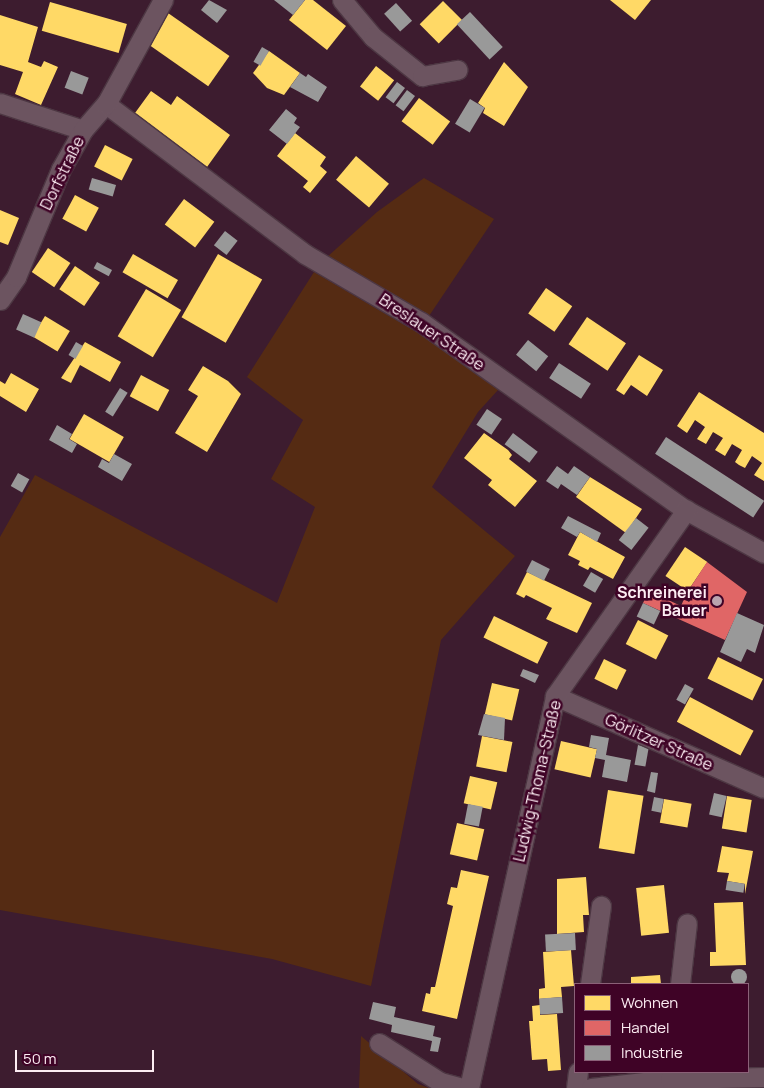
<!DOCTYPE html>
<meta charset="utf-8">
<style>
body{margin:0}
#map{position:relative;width:764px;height:1088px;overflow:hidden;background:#3d1c2f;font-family:Manrope,sans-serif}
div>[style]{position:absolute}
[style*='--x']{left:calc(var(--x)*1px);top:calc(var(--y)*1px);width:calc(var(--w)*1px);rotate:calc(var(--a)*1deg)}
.green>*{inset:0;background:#552b13}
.homes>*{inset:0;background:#ffd966;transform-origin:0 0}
.shops>*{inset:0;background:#e06666}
.industry>*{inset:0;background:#999;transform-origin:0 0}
.round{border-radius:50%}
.roads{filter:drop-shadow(1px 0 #4d3743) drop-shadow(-1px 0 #4d3743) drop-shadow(0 1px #4d3743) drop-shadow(0 -1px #4d3743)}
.minor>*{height:19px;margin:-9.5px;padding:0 9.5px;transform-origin:9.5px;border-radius:9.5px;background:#6c5460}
.dots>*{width:14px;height:14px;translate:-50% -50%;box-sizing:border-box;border:2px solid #3f0326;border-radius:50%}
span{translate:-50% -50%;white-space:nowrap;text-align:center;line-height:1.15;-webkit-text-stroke:5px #3f0326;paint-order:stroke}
.street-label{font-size:16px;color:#fdedf3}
.poi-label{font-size:16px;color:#fdedf3;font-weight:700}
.right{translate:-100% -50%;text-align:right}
.legend{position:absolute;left:574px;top:983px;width:175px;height:90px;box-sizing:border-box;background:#3f0326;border:1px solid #8b6178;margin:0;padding:6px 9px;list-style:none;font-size:15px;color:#fdedf3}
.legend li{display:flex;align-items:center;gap:10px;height:25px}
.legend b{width:25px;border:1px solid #8b6178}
.scale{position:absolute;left:15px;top:1050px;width:139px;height:22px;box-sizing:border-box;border:2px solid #fdedf3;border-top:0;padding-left:6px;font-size:15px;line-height:18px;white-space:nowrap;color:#fdedf3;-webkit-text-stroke:4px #3f0326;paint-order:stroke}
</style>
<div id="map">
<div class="green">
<div style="clip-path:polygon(424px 178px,494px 219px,429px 316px,326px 258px,377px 212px)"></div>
<div style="clip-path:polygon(314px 272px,437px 344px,498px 390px,478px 412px,432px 487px,515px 556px,441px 640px,371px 986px,272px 959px,0 910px,0 537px,35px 475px,277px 603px,315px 507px,271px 479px,303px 420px,247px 377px)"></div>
<div style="clip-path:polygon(361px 1036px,418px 1084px,429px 1088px,359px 1088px)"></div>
</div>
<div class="homes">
<div style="clip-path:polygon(305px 0,313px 0,346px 26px,327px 50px,289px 20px)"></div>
<div style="clip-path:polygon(610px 0,651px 0,635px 20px)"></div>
<div style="left:443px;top:1px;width:27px;height:33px;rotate:45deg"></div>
<div style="left:50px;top:2px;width:80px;height:30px;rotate:16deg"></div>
<div style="left:168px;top:13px;width:75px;height:37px;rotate:35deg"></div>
<div style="clip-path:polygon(0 15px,38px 27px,28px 62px,41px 67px,44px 61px,58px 67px,41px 105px,15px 94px,23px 72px,0 65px)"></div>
<div style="clip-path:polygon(269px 51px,300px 73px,284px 95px,267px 88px,253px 73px)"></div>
<div style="clip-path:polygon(504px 62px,528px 87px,504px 126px,483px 113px,485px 108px,478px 103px)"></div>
<div style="left:376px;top:66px;width:23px;height:26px;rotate:38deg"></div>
<div style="clip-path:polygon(151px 91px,171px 105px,177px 96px,230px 135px,207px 167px,135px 113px)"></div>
<div style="left:419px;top:98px;width:39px;height:29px;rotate:37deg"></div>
<div style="clip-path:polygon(295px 133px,326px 157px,320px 166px,327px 172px,310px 193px,303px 187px,308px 181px,277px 156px)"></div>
<div style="left:105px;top:145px;width:31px;height:24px;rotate:27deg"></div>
<div style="left:356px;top:156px;width:43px;height:31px;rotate:40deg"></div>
<div style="left:75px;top:195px;width:27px;height:27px;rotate:28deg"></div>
<div style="left:184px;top:199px;width:38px;height:32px;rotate:37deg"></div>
<div style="clip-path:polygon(0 210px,19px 218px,8px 245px,0 242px)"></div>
<div style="left:48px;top:248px;width:27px;height:29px;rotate:34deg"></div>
<div style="left:133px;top:254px;width:52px;height:21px;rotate:30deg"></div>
<div style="left:218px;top:254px;width:51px;height:73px;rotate:30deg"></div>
<div style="left:75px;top:266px;width:30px;height:28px;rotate:34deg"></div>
<div style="left:546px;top:288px;width:32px;height:31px;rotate:35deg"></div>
<div style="left:146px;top:289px;width:41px;height:55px;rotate:31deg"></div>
<div style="left:45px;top:316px;width:29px;height:24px;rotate:31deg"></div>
<div style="left:587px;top:317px;width:47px;height:33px;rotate:34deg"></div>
<div style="clip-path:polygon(85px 342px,121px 362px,110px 382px,80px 365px,71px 383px,61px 378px)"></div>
<div style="clip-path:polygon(639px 355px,663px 370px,647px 396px,631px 385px,624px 395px,616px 390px)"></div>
<div style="clip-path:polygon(203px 366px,228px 381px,241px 394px,207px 452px,175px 433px,198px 396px,188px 390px)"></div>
<div style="clip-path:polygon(11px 373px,39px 389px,26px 412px,0 396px,0 381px,5px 384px)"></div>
<div style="left:141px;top:375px;width:32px;height:24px;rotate:28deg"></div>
<div style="clip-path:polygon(699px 392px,764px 433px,764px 481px,754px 475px,762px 463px,752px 456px,745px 468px,739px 465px,735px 462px,742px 450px,732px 444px,725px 456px,715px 450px,723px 438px,713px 432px,706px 444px,697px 439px,705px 427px,695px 420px,687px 433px,677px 426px)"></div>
<div style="left:84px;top:414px;width:46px;height:29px;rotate:30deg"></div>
<div style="clip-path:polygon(484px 433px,508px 450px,512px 455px,509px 459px,537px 481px,515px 507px,488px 485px,492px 480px,464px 458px)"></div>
<div style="clip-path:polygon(590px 477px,642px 509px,626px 533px,576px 497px)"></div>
<div style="clip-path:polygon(580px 532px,625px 557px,613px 579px,590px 567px,588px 570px,578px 565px,580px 561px,568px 555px)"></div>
<div style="left:685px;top:547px;width:27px;height:35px;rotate:34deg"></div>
<div style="clip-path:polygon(527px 572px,592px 603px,577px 633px,546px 619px,552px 608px,526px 595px,524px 598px,516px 594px)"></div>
<div style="left:494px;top:616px;width:60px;height:24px;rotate:26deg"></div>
<div style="left:638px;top:620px;width:34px;height:27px;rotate:27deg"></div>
<div style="left:718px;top:657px;width:50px;height:24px;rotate:26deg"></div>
<div style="left:604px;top:659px;width:25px;height:22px;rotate:26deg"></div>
<div style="left:492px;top:683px;width:28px;height:32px;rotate:13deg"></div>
<div style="left:690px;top:697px;width:72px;height:28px;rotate:28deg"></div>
<div style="left:482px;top:736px;width:31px;height:31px;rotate:11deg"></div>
<div style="left:561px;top:741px;width:37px;height:29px;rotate:13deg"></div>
<div style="left:470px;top:776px;width:28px;height:28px;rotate:13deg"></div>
<div style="left:608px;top:790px;width:36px;height:59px;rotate:9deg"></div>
<div style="left:727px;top:796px;width:25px;height:33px;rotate:9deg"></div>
<div style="left:664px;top:799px;width:28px;height:24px;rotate:10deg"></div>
<div style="left:457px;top:823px;width:28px;height:32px;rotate:13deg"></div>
<div style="clip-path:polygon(722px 846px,753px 851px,745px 894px,745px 884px,727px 881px,729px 873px,717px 872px)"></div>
<div style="clip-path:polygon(461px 870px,489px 876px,457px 1019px,422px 1011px,426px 993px,430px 994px,431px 987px,435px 987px,453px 906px,447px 904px,451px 887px,457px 888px)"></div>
<div style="clip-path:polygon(586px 877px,589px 915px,583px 915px,584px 932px,557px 934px,557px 879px)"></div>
<div style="left:664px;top:885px;width:48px;height:28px;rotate:84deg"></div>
<div style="clip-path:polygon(743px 902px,746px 965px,710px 966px,710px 952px,716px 952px,714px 903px)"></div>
<div style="clip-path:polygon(571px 950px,574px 986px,561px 987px,562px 997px,539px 999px,539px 989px,545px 988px,543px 952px)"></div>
<div style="clip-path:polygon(660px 975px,661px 984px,631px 984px,631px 977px)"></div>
<div style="clip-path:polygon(540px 1005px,540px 1015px,557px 1014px,561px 1070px,548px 1071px,547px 1059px,532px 1060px,529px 1021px,533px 1021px,532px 1006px)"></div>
</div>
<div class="shops">
<div style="clip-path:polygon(707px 562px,747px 592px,725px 640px,643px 603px,649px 591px,681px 606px,684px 599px,689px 602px,696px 593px,690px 588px)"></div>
</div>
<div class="industry">
<div style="clip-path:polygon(209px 0,227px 10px,217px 23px,201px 10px)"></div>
<div style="clip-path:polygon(274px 0,305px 0,293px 15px)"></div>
<div style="left:396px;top:3px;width:24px;height:16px;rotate:48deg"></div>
<div style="left:470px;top:12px;width:48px;height:18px;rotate:47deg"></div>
<div style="left:262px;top:47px;width:8px;height:17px;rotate:30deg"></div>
<div style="left:71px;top:71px;width:19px;height:18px;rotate:21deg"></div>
<div style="clip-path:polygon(300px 73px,306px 77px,308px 74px,327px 87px,318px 102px,290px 87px)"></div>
<div style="left:397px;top:82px;width:10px;height:19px;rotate:37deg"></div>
<div style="left:407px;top:90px;width:10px;height:19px;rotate:37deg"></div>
<div style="left:470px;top:99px;width:17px;height:29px;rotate:31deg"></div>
<div style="clip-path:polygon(286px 109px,297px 118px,294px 123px,300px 127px,287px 144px,269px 130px)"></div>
<div style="left:92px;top:178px;width:25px;height:12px;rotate:16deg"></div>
<div style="left:225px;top:231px;width:16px;height:18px;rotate:38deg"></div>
<div style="left:97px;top:262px;width:17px;height:7px;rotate:28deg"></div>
<div style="left:23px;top:314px;width:20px;height:17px;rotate:24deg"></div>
<div style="left:528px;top:340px;width:26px;height:19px;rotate:39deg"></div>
<div style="left:76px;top:342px;width:8px;height:15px;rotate:30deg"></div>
<div style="left:559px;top:363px;width:38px;height:18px;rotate:33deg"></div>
<div style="left:120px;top:388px;width:9px;height:28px;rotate:32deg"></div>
<div style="left:487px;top:409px;width:18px;height:19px;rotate:34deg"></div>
<div style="clip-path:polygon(57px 425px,72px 434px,69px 439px,77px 444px,72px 453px,49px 440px)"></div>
<div style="left:513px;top:433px;width:31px;height:14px;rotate:37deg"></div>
<div style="left:666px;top:437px;width:117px;height:20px;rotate:33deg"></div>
<div style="clip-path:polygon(114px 454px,132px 464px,122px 481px,98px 467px,102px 459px,109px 463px)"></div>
<div style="clip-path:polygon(557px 466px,568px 474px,574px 466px,590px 477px,577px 495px,561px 484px,558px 489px,546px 481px)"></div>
<div style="left:18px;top:473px;width:13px;height:15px;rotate:29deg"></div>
<div style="clip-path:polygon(568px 516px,601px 533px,597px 542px,580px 532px,577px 537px,561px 528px)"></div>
<div style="left:636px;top:518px;width:16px;height:28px;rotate:38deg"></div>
<div style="left:532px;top:560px;width:20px;height:13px;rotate:27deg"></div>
<div style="left:591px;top:572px;width:14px;height:16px;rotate:30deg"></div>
<div style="left:643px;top:603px;width:19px;height:15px;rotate:25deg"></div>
<div style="clip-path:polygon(737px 613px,764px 625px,755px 653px,747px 649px,741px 662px,720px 652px)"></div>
<div style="clip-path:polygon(523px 669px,539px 675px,535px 683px,520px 676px)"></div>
<div style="left:685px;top:684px;width:10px;height:18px;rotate:29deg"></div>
<div style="clip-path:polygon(484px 714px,505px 718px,504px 740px,478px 735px)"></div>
<div style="clip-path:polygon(591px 735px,609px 738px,606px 755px,631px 760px,627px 782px,602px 777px,605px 760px,595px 758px,597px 749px,589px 747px)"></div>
<div style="left:638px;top:745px;width:11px;height:20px;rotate:10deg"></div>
<div style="clip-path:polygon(651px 772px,658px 773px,655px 793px,647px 791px)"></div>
<div style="left:714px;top:793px;width:13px;height:22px;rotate:13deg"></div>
<div style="left:654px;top:797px;width:10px;height:14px;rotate:11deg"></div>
<div style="left:468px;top:804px;width:15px;height:20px;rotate:11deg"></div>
<div style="left:727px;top:881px;width:18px;height:9px;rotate:9deg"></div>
<div style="left:575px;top:933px;width:17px;height:30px;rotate:87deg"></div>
<div class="round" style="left:731px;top:969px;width:16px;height:16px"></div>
<div style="left:562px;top:997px;width:16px;height:23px;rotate:86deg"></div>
<div style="clip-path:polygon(373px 1002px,396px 1007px,394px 1017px,435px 1026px,433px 1036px,441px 1038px,438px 1052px,430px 1051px,432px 1041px,391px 1032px,392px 1025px,369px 1019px)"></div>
</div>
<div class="roads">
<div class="minor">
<div style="--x:342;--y:0;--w:48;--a:50"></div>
<div style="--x:373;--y:37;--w:63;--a:38.5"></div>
<div style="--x:422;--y:76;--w:36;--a:-10"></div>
<div style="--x:0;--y:103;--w:87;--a:18"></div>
<div style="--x:106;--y:104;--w:249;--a:37"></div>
<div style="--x:305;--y:254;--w:134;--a:30.4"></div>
<div style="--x:421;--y:322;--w:325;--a:35.4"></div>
<div style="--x:686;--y:510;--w:89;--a:28.9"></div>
<div style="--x:0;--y:300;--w:28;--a:-55"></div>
<div style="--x:16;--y:277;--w:117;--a:-67.4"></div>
<div style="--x:61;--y:169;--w:45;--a:-60.6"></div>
<div style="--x:83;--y:130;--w:35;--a:-49"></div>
<div style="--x:106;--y:104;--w:119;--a:-61.3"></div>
<div style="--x:555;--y:696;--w:228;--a:23.8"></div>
<div style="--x:590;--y:984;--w:79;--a:-82"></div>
<div style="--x:680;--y:984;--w:61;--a:-83.5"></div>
<div style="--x:379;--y:1043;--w:72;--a:32.6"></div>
<div style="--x:440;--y:1082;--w:23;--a:15"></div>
<div style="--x:469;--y:1088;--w:401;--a:-77.6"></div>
<div style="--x:555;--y:696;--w:228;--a:-54.8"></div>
<div style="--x:576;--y:1088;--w:16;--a:-83"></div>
<div style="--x:591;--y:1088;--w:80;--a:-6.5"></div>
<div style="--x:670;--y:1079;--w:94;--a:-1.2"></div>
</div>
</div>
<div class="dots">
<div style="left:717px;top:601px;background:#baa4ae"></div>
</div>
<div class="street-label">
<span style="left:62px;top:173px;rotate:-64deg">Dorfstraße</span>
<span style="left:432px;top:332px;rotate:34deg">Breslauer Straße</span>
<span style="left:659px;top:742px;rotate:24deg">Görlitzer Straße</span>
<span style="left:537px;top:781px;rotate:-77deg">Ludwig-Thoma-Straße</span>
</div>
<div class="poi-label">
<span class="right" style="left:707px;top:601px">Schreinerei<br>Bauer</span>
</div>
<ul class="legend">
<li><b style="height:14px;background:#ffd966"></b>Wohnen</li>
<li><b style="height:14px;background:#e06666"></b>Handel</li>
<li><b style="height:14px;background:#999"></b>Industrie</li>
</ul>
<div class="scale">50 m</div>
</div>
